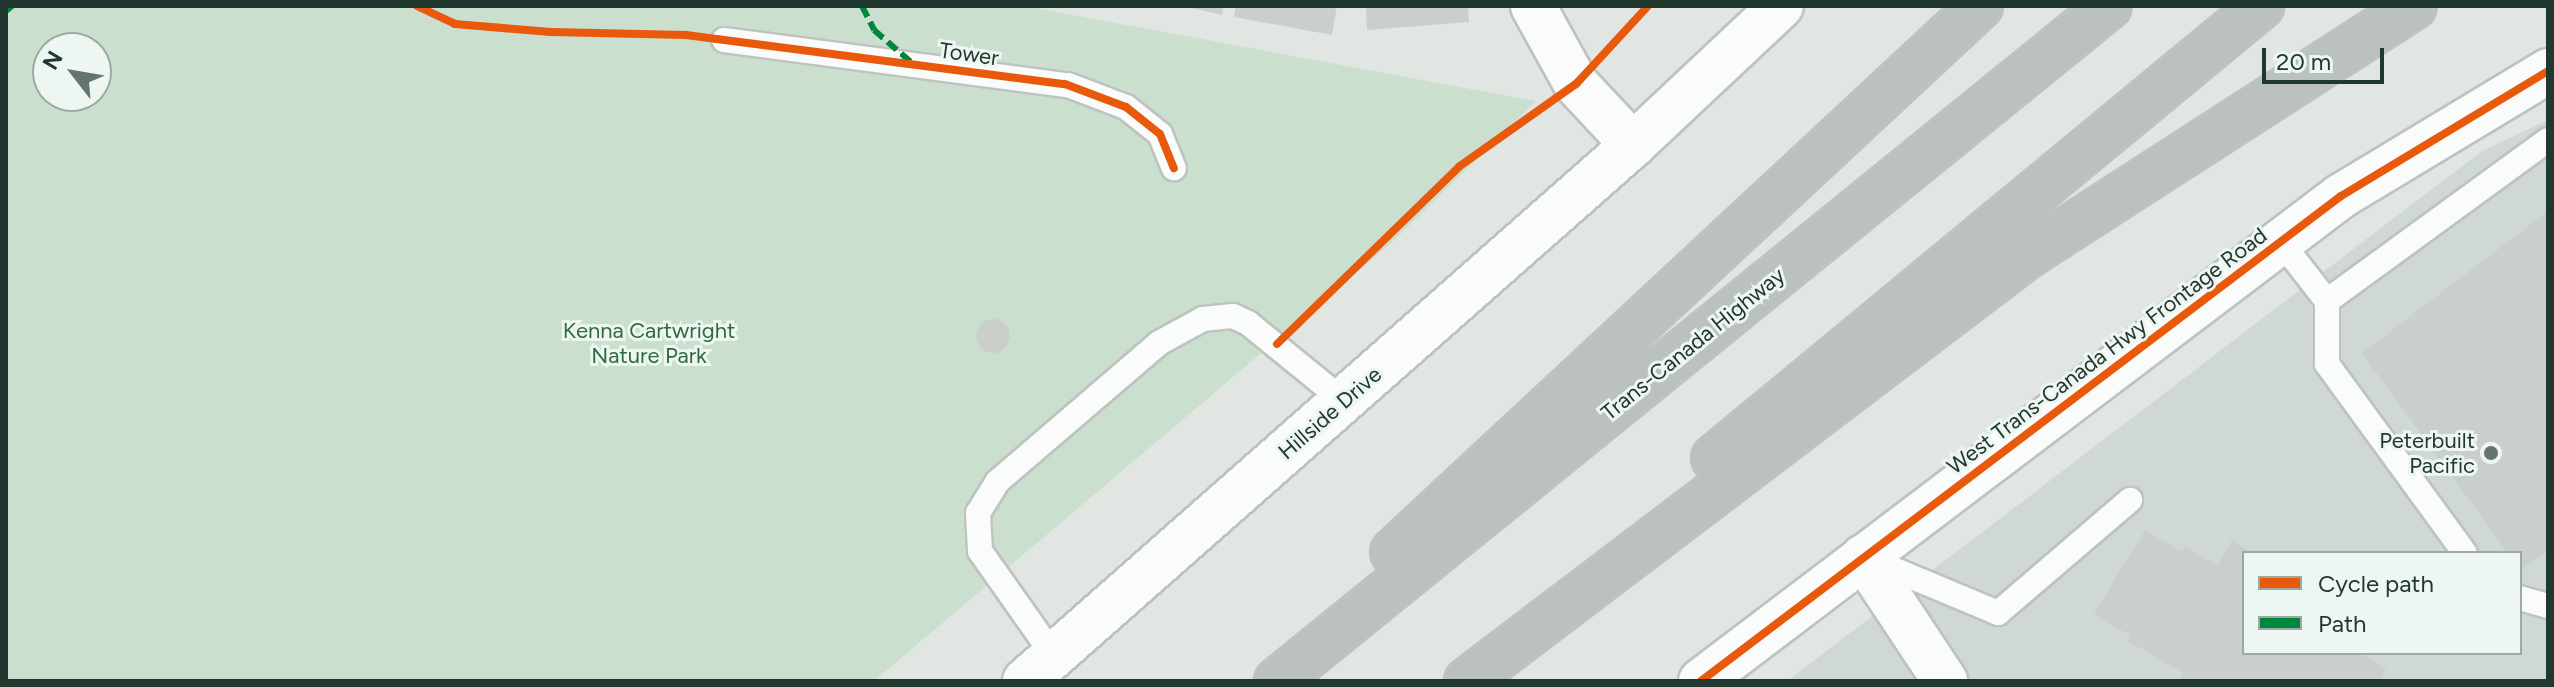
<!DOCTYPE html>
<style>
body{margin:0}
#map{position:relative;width:2554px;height:687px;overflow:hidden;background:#e1e6e3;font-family:Figtree,sans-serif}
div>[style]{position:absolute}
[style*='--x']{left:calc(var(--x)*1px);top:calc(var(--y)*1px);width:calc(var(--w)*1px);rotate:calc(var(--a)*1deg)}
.built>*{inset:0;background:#cfd8d3}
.green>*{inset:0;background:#cadfce}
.building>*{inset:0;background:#cacfcc}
.round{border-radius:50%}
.roads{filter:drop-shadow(2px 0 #bec3c0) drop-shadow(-2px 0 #bec3c0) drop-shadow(0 2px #bec3c0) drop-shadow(0 -2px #bec3c0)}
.service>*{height:24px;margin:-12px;padding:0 12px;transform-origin:12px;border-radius:12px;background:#fafbfb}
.minor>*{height:44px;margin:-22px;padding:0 22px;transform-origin:22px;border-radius:22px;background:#fafbfb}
.tertiary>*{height:44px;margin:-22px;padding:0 22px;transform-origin:22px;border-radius:22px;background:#fafbfb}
.motorway>*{height:44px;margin:-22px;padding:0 22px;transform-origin:22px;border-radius:22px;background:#bac1be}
.quiet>*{height:6px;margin-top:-3px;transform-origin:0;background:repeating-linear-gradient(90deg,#00873e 0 12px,transparent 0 18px)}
.cycleway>*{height:8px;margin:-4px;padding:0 4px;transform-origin:4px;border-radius:4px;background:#e8590c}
.dots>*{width:22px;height:22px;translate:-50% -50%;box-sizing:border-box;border:4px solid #eef6f1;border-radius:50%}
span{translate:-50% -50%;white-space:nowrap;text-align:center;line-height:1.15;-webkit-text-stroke:6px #eef6f1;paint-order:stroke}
.street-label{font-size:22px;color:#21382f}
.park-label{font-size:22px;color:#2e6b3f}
.poi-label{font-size:22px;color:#21382f}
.right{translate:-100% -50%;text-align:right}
.frame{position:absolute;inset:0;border:8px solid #21382f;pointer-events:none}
.legend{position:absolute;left:2242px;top:551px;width:280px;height:104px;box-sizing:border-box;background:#eef6f1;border:2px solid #9caaa3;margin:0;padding:10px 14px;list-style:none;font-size:24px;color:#21382f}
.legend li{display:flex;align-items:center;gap:16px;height:40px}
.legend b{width:40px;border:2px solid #9caaa3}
.north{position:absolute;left:32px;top:32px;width:80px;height:80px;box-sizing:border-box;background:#eef6f1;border:2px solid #9caaa3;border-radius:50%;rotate:301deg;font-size:22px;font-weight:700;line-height:32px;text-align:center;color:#21382f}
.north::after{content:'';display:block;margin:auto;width:28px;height:36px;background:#64756e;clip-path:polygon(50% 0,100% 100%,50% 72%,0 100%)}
.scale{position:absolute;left:2262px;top:48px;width:122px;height:36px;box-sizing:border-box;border:4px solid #21382f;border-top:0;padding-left:10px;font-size:24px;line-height:28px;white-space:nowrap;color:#21382f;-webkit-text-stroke:6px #eef6f1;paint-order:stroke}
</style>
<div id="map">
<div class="built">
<div style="clip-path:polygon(evenodd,2548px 120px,2548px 681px,1787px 681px,2482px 151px,2548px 120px,2244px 553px,2520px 553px,2520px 653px,2244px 653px,2244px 553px)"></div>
</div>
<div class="green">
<div style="clip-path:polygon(evenodd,6px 6px,1024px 6px,1536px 101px,1390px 244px,874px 681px,6px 681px,6px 6px,48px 48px,96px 48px,96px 96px,48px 96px,48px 48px)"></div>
</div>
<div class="building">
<div style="clip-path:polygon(1183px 6px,1224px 6px,1222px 15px)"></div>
<div style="clip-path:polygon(1236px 6px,1337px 6px,1332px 35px,1234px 17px)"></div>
<div style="clip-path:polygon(1366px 6px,1468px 6px,1469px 22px,1367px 30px)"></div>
<div style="clip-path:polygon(2548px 211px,2548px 549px,2520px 571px,2520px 553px,2508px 553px,2362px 353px)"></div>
<div class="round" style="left:976px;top:319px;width:34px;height:34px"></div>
<div style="clip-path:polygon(2145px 530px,2182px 552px,2185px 547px,2218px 566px,2232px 540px,2253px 553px,2244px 553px,2244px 653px,2361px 653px,2386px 668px,2379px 681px,2178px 681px,2183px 673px,2128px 641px,2131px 636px,2094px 614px)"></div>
</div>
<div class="roads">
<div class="service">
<div style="--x:724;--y:40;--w:347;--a:7.5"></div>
<div style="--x:1068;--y:85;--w:62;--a:20.8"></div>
<div style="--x:1126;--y:107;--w:43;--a:38.5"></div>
<div style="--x:1160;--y:134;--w:37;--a:68"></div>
<div style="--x:2281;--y:242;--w:75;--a:52.1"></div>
<div style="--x:2327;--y:301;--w:63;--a:90"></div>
<div style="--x:2327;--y:364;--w:234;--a:53.9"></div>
<div style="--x:2327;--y:301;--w:273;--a:-36.1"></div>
<div style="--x:1869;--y:559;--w:140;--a:22.7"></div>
<div style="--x:1998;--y:613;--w:174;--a:-40.6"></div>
<div style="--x:2520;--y:598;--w:29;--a:16"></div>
<div style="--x:1054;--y:656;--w:128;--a:-125.2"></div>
<div style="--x:980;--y:551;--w:38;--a:-93"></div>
<div style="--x:978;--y:513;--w:36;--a:-58"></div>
<div style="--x:997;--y:482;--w:213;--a:-40.6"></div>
<div style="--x:1159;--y:343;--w:50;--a:-28.6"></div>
<div style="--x:1203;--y:319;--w:30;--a:-6"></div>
<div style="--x:1233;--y:316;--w:17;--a:25"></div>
<div style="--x:1248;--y:323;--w:124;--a:39.1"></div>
</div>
<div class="minor">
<div style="--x:1533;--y:6;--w:89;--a:61.1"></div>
<div style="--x:1576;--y:84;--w:83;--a:46.9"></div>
<div style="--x:1863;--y:557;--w:149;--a:56.5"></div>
<div style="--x:1025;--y:681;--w:811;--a:-41.4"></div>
<div style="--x:1633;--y:145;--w:203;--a:-43.2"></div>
</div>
<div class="tertiary">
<div style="--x:1701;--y:681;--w:803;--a:-37.16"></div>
<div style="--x:2341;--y:196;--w:242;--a:-31.1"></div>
</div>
<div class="motorway">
<div style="--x:1714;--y:458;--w:710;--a:-39.57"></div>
<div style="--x:1393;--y:552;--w:802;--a:-42.93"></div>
<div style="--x:1277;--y:681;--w:1071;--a:-39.05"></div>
<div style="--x:1467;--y:681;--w:704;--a:-37.21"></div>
<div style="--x:2028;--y:255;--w:459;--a:-32.8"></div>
</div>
</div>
<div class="quiet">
<div style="--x:862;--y:6;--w:27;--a:63"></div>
<div style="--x:874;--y:30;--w:50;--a:41"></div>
<div style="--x:6;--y:11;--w:8;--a:-40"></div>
</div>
<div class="cycleway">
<div style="--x:417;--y:6;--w:42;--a:25.3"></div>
<div style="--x:455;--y:24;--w:96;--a:4.8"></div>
<div style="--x:551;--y:32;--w:135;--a:1.3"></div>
<div style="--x:686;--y:35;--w:382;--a:7.4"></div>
<div style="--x:1065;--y:84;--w:65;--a:20.7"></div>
<div style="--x:1126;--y:107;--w:43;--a:38.5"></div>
<div style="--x:1160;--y:134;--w:37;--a:68"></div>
<div style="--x:1277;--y:344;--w:255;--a:-44.2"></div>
<div style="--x:1460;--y:166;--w:142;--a:-35.3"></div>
<div style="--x:1576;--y:84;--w:106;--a:-47.3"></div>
<div style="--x:1701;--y:681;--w:803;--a:-37.16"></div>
<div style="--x:2341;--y:196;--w:242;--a:-31.1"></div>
</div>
<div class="dots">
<div style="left:2491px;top:453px;background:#64756e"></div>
</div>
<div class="street-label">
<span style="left:969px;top:54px;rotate:8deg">Tower</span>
<span style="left:1693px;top:344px;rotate:-39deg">Trans-Canada Highway</span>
<span style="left:2107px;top:351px;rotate:-37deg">West Trans-Canada Hwy Frontage Road</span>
<span style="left:1330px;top:413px;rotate:-41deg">Hillside Drive</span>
</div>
<div class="park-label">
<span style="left:649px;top:343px">Kenna Cartwright<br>Nature Park</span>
</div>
<div class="poi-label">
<span class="right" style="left:2475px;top:453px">Peterbuilt<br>Pacific</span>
</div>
<div class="frame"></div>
<ul class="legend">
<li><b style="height:10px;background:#e8590c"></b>Cycle path</li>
<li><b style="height:10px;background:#00873e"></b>Path</li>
</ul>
<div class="north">N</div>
<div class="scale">20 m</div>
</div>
